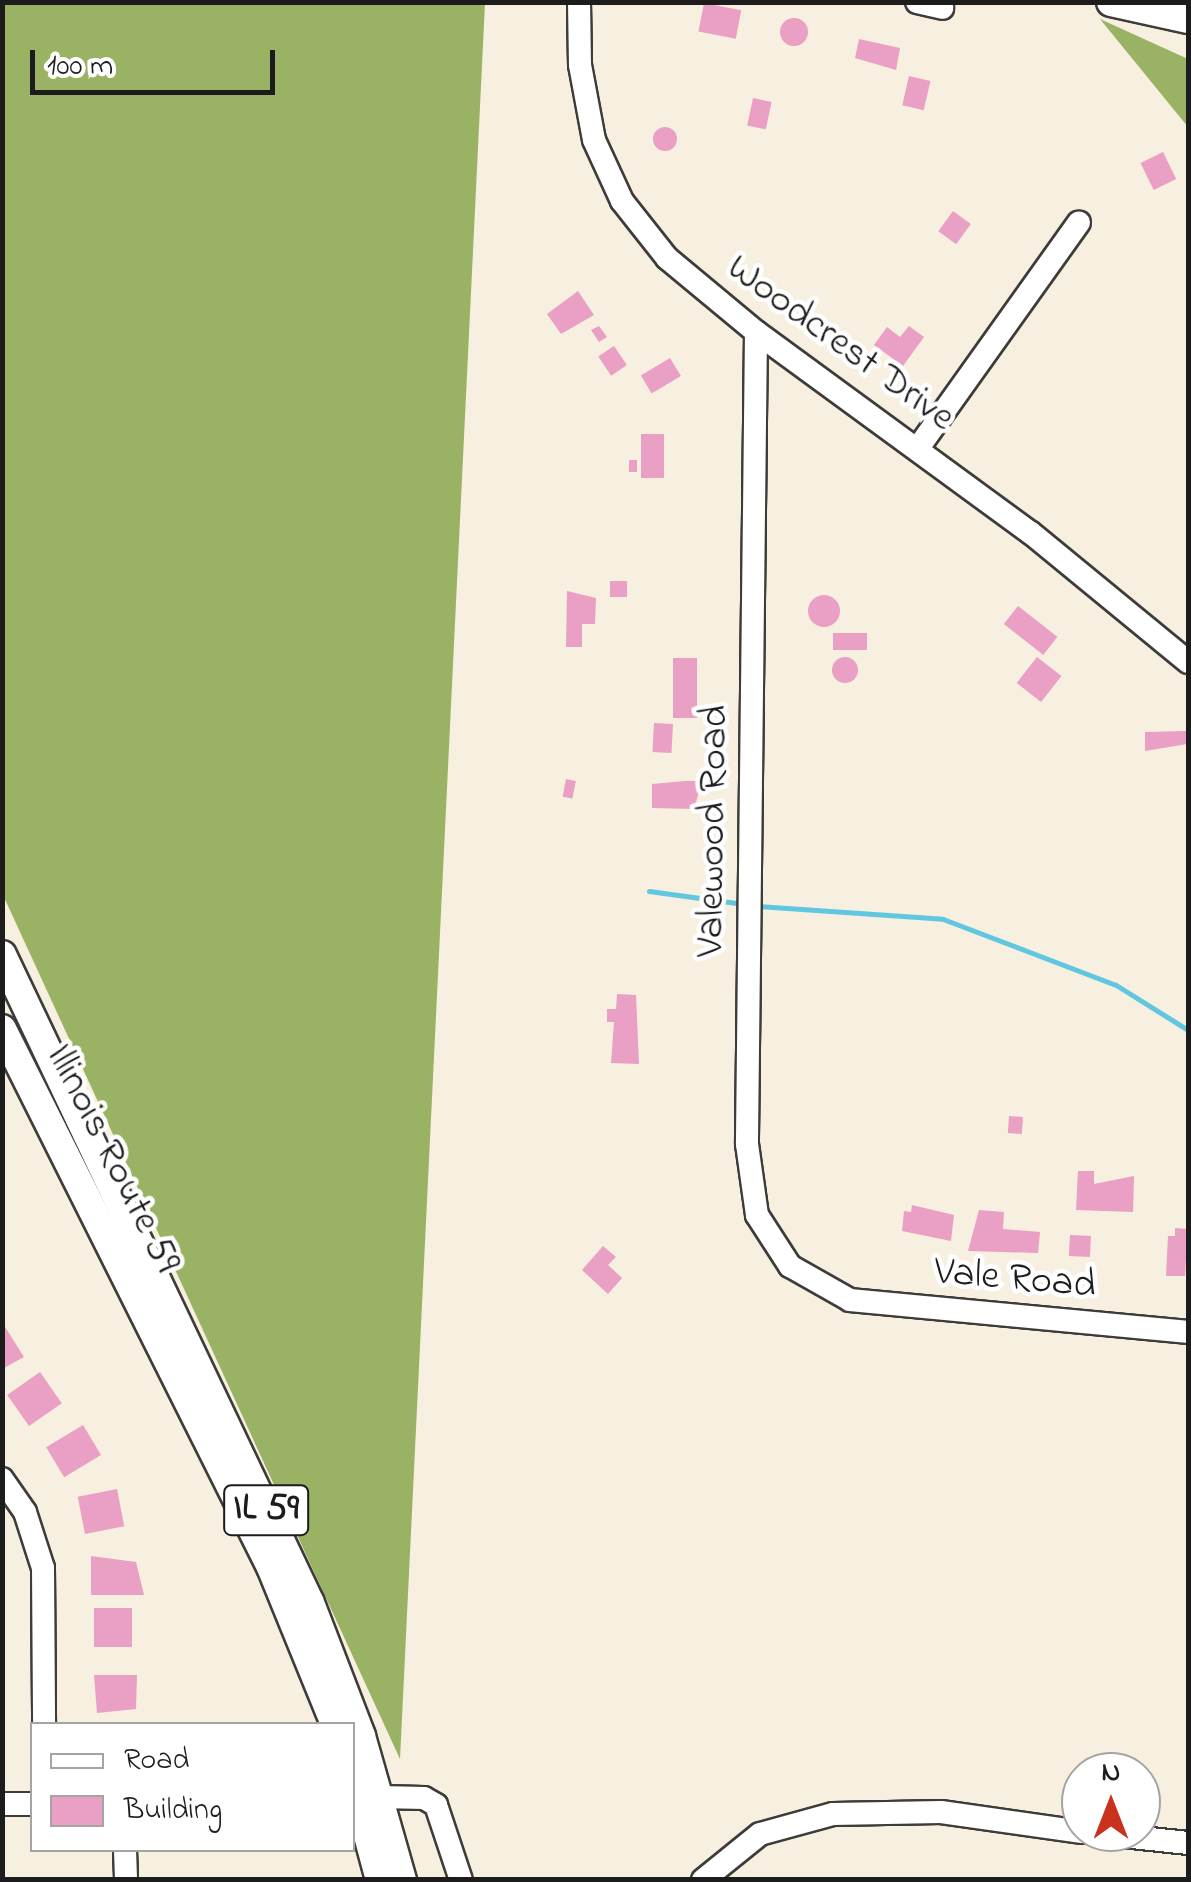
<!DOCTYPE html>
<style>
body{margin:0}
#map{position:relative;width:1191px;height:1882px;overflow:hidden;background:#f7efdf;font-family:"Indie Flower",sans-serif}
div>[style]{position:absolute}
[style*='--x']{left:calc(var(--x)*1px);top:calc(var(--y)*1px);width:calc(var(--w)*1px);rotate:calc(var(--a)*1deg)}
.forest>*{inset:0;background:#9ab263}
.stream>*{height:5px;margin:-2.5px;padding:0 2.5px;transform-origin:2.5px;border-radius:2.5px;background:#61c6df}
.building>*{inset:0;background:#ea9fc4;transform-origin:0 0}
.round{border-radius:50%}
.roads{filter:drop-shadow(2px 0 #3d3c39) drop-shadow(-2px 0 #3d3c39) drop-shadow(0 2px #3d3c39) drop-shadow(0 -2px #3d3c39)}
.minor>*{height:22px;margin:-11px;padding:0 11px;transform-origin:11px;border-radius:11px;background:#fff}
.major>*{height:28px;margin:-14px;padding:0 14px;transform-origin:14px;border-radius:14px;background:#fff}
span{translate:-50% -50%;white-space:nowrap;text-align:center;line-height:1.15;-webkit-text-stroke:9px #fff;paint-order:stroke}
.shield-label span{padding:2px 8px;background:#fff;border:2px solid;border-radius:8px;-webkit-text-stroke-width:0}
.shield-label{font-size:38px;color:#1c1c1c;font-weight:700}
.street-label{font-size:40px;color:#1c1c1c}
.frame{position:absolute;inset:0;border:5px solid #1c1c1c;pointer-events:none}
.legend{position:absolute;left:30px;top:1722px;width:325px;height:130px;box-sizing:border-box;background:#fff;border:2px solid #a4a4a4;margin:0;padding:12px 18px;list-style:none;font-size:30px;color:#1c1c1c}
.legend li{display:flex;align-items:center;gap:20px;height:50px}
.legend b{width:50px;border:2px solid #a4a4a4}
.north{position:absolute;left:1061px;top:1752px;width:100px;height:100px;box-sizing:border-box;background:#fff;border:2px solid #a4a4a4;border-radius:50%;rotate:0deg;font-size:28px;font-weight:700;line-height:40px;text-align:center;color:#1c1c1c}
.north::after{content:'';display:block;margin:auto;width:35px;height:45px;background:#c8321e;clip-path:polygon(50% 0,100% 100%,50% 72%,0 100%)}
.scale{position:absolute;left:30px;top:50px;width:245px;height:45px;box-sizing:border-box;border:5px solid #1c1c1c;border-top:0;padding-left:12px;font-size:30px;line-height:35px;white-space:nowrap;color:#1c1c1c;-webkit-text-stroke:8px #fff;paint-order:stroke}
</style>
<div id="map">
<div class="forest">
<div style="clip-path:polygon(2px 3px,485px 3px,400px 1759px,3px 895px)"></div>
<div style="clip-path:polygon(1100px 19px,1188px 59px,1188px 127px)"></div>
</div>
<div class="stream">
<div style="--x:649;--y:891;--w:88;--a:7.9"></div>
<div style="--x:759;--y:906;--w:184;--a:4"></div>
<div style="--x:943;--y:919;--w:185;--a:20.9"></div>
<div style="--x:1116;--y:985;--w:85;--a:32"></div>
</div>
<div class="building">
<div style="left:704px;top:3px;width:38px;height:29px;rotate:11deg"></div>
<div class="round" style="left:780px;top:18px;width:28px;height:28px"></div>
<div style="clip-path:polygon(859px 39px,900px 48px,896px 70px,855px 58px)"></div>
<div style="left:909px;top:76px;width:22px;height:30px;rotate:13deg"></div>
<div style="left:753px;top:98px;width:19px;height:28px;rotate:12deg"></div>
<div class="round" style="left:653px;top:127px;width:24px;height:24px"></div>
<div style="left:1163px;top:152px;width:30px;height:25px;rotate:64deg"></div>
<div style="left:953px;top:211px;width:22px;height:25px;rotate:36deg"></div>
<div style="clip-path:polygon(578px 291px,594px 315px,561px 334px,547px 314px)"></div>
<div style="clip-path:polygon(599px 326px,607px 337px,599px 342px,591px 330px)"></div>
<div style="clip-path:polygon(909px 326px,924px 337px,903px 366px,874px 345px,887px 327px,900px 337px)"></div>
<div style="left:614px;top:346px;width:23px;height:19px;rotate:56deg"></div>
<div style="left:670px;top:358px;width:21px;height:34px;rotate:59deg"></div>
<div style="left:641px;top:434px;width:23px;height:44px"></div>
<div style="left:629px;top:460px;width:8px;height:12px"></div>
<div style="left:610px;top:581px;width:17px;height:16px"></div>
<div style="clip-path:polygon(567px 591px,596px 598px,595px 624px,582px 624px,582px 647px,566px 647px)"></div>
<div class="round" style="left:808px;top:595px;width:32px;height:32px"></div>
<div style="left:1018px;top:606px;width:50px;height:23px;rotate:38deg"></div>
<div style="left:833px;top:633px;width:34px;height:17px"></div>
<div style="left:1037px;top:657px;width:31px;height:33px;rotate:38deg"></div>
<div class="round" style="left:832px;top:657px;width:26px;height:26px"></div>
<div style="left:673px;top:658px;width:24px;height:60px"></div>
<div style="left:654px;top:723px;width:19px;height:29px;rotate:3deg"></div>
<div style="clip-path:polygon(1187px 731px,1187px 744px,1145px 751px,1145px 732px)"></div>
<div style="left:566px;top:779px;width:10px;height:18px;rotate:11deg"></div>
<div style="clip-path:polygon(685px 781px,702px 781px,694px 809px,652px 808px,652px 784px)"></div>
<div style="clip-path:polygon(617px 994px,636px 995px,639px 1064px,611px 1063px,614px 1022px,607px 1022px,607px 1009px,616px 1009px)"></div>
<div style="left:1009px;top:1116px;width:14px;height:17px;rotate:4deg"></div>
<div style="clip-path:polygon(1078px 1171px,1094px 1171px,1094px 1184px,1134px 1176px,1133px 1212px,1076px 1210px)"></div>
<div style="clip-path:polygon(912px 1205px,954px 1215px,951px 1241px,902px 1231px,904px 1211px,911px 1212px)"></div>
<div style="clip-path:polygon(979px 1210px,1004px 1212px,1003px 1229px,1040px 1232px,1038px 1253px,968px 1251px)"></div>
<div style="clip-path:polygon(1175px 1228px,1188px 1229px,1185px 1276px,1166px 1276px,1168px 1236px,1175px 1236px)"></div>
<div style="left:1070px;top:1235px;width:21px;height:21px;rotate:3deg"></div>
<div style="clip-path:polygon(603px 1246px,616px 1257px,608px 1265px,622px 1278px,608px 1294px,582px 1270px)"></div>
<div style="clip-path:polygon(2px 1322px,24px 1357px,2px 1369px)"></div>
<div style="left:40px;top:1372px;width:38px;height:40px;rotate:55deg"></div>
<div style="left:83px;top:1425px;width:35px;height:43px;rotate:59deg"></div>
<div style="left:117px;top:1489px;width:38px;height:40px;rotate:79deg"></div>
<div style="clip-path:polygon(91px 1556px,136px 1562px,144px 1595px,91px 1595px)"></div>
<div style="left:94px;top:1608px;width:38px;height:39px"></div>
<div style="clip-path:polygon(94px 1675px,137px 1675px,136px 1709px,97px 1713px)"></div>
</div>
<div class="roads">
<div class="minor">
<div style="--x:579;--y:2;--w:63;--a:89.1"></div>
<div style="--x:580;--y:65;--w:76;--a:79.4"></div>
<div style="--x:594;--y:140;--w:67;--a:65.3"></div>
<div style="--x:622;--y:201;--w:73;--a:51.7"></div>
<div style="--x:667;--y:258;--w:116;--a:39.7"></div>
<div style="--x:756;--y:332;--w:341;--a:36.2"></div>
<div style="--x:1031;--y:533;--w:203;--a:39.4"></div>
<div style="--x:917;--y:2;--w:26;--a:13"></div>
<div style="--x:756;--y:332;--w:812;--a:90.64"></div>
<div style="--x:747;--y:1144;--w:72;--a:82"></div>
<div style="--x:757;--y:1215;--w:61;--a:57.1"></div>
<div style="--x:790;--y:1266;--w:69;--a:29.5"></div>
<div style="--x:850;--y:1300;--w:340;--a:5.4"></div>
<div style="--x:918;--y:448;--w:277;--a:-54.5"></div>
<div style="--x:2;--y:1479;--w:40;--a:55.1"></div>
<div style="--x:25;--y:1512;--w:59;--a:72.2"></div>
<div style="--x:43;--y:1568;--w:156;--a:89.6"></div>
<div style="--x:380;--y:1797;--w:44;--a:1.3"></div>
<div style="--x:424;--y:1798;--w:14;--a:30"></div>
<div style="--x:436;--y:1805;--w:79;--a:71.6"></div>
<div style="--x:2;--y:1804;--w:30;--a:0"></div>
<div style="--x:1085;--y:1832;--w:104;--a:6.1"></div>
<div style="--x:125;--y:1850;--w:30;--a:88"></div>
<div style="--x:703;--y:1880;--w:73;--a:-38.9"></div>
<div style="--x:760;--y:1834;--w:76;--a:-15.3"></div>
<div style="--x:833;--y:1814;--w:108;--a:-1.1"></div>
<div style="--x:941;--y:1812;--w:141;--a:8.1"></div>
</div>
<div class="major">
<div style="--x:1111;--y:2;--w:79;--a:12.4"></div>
<div style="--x:2;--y:955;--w:717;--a:64.58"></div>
<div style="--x:310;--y:1603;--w:142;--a:69"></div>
<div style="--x:361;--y:1736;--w:150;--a:74.1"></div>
<div style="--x:2;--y:1029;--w:602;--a:63.43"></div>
<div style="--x:271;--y:1567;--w:170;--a:67.8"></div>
<div style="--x:352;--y:1776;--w:108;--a:74.9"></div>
</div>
</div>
<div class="shield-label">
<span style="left:266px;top:1510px">IL 59</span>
</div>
<div class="street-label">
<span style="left:840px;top:344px;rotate:36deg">Woodcrest Drive</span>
<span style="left:714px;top:831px;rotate:-89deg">Valewood Road</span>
<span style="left:112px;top:1159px;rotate:63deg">Illinois Route 59</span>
<span style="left:1015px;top:1280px;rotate:5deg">Vale Road</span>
</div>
<div class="frame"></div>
<ul class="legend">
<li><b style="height:12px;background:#fff"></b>Road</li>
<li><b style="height:28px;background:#ea9fc4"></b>Building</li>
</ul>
<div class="north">N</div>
<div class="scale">100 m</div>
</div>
